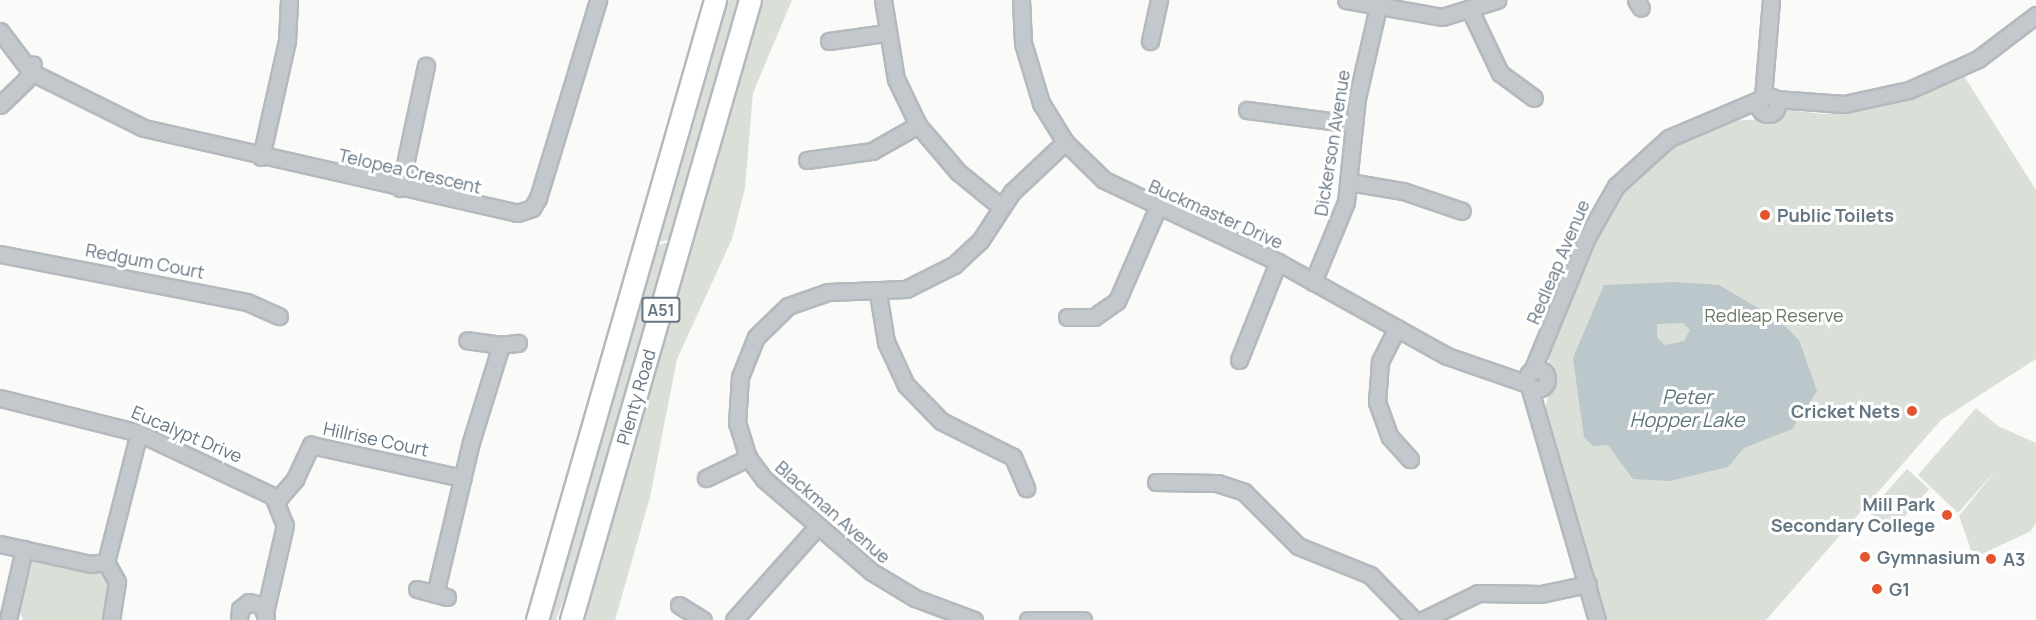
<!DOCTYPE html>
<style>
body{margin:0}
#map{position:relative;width:2036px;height:620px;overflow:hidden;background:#fafaf8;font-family:Manrope,sans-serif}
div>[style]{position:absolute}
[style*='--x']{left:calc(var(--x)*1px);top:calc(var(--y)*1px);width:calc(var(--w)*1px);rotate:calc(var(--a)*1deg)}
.green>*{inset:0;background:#dadfd7;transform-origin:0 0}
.water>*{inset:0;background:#bbc7cb}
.roads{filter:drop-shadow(2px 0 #b4b9bd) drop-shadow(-2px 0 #b4b9bd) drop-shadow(0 2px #b4b9bd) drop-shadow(0 -2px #b4b9bd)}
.minor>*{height:15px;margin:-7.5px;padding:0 7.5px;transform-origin:7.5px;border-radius:7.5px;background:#c3c8cc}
.minor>.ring{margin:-7.5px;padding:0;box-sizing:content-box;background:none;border:15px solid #c3c8cc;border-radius:50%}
.highway>*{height:21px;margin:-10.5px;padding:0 10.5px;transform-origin:10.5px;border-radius:10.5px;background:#fff}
.dots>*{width:16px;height:16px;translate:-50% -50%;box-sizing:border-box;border:3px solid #fff;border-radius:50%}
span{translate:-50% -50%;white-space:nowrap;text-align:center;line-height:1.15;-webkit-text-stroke:6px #fff;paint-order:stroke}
.shield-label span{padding:2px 4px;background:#fff;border:2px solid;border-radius:4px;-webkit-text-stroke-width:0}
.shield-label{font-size:16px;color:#657683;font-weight:700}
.street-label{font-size:18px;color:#657683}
.poi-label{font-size:18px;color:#657683;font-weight:700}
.left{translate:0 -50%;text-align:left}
.right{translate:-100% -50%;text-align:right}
.park-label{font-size:18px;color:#687a64}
.water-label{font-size:20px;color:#60757c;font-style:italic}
</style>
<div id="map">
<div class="green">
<div style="clip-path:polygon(724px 0,741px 0,671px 239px,655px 243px)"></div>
<div style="clip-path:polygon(760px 0,792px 0,753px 93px,745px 188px,732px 239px,677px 359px,650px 497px,615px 620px,583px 620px)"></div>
<div style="clip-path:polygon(1964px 76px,2036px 190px,2036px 359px,1941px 420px,1766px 620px,1605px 620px,1545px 410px,1552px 379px,1548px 354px,1612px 206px,1656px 157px,1725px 121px,1768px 119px,1787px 110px,1824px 114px,1876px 108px)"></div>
<div style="clip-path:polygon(671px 242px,579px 558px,556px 620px,547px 620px,653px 246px)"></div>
<div style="clip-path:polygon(1976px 408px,1998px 426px,2036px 443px,2036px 522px,2031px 531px,1982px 554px,1971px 550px,1959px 516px,1997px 469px,1958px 513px,1918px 475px)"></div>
<div style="left:1907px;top:469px;width:30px;height:58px;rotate:42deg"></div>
<div style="clip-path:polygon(33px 558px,106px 574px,111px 578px,105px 620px,23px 620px,17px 603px)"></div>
</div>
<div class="water">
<div style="clip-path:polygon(evenodd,1677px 282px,1719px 285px,1780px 321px,1799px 340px,1817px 391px,1792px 429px,1744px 448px,1728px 467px,1670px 481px,1633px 479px,1608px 445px,1593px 446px,1584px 437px,1573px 358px,1604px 285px,1677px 282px,1683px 323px,1690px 330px,1684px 341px,1665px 345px,1657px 338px,1657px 324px,1683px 323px)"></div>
</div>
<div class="roads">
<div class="minor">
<div style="--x:883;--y:0;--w:80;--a:80.7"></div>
<div style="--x:896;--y:79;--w:51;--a:64.4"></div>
<div style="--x:918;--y:125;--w:62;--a:49.6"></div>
<div style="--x:958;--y:172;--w:55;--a:39.1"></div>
<div style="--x:1021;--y:0;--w:43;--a:87.3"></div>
<div style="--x:1023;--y:43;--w:63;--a:73.3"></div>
<div style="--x:1041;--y:103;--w:46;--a:58.4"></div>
<div style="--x:1065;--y:142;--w:54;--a:44.3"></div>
<div style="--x:1104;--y:180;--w:192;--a:25.2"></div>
<div style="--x:1278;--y:262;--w:193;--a:29.1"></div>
<div style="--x:1447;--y:356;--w:86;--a:19.1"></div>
<div style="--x:1346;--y:0;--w:97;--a:10"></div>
<div style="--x:1442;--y:17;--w:58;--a:-17.2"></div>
<div style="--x:1636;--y:0;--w:9;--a:58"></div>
<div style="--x:1471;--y:12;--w:68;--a:64.6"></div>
<div style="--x:1500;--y:73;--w:42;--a:36.3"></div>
<div style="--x:0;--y:31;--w:51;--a:52.9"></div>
<div style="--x:31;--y:72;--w:126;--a:26.4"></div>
<div style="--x:144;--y:128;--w:383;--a:12.8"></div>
<div style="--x:517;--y:213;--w:16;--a:-18"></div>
<div style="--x:532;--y:208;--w:12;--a:-59"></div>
<div style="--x:538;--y:198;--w:207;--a:-73.1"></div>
<div style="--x:829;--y:41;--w:58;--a:-8"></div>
<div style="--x:1150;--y:41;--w:42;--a:-77.6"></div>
<div class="ring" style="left:1759px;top:96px;width:3px;height:3px"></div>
<div style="--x:1763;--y:97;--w:97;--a:-85.3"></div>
<div style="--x:1775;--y:99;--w:69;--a:4.1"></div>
<div style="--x:1844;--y:104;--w:66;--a:-12.2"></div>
<div style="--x:1909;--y:90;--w:76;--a:-24.2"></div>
<div style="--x:1978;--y:59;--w:73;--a:-37.2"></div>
<div style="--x:0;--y:105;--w:36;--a:-44"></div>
<div style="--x:26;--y:80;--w:17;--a:-66"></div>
<div style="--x:1247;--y:110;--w:108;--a:7.5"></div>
<div style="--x:261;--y:157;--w:119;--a:-77.4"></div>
<div style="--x:287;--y:41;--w:41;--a:-87.2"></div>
<div style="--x:807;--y:160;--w:66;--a:-7.9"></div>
<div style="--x:872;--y:151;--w:53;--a:-29.5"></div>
<div style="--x:1349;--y:182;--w:55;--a:9.5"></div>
<div style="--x:1403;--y:191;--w:62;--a:18.7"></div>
<div style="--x:400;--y:188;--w:125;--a:-78"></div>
<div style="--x:0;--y:254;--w:252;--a:11"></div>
<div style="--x:247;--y:302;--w:35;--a:24"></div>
<div style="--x:1313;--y:282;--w:87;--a:-67.6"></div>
<div style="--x:1346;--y:202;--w:105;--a:-84"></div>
<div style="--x:1357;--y:98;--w:93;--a:-77"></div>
<div style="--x:878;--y:293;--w:50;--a:80.7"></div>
<div style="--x:886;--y:342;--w:47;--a:65.1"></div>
<div style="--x:906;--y:385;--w:50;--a:45.8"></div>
<div style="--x:941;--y:421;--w:80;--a:26.6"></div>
<div style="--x:1013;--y:457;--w:34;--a:67"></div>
<div style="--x:1067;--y:317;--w:27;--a:0"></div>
<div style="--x:1094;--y:317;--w:28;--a:-35"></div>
<div style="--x:1117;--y:301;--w:100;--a:-66.5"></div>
<div style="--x:1397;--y:328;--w:38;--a:117"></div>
<div style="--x:1380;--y:362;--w:40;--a:94.3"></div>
<div style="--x:1377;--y:402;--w:37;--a:70"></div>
<div style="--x:1390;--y:437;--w:30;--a:48"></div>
<div style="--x:501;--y:345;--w:17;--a:-7"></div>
<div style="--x:1239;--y:360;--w:105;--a:-68.3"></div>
<div class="ring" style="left:1527px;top:369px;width:5px;height:5px"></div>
<div style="--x:1532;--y:371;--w:145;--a:-67.7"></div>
<div style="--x:1587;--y:237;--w:59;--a:-60.4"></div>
<div style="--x:1616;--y:186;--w:72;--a:-42.2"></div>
<div style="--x:1669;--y:138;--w:100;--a:-23"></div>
<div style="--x:1529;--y:386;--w:244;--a:73.8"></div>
<div style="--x:0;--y:398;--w:143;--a:14.1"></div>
<div style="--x:139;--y:433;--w:148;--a:25.2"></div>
<div style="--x:273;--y:496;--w:31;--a:68"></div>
<div style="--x:285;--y:525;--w:89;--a:102.9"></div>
<div style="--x:706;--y:478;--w:47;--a:-25.5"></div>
<div style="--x:1156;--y:482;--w:61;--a:0.9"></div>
<div style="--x:1217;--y:483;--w:28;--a:18"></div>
<div style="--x:1244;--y:492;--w:76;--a:45"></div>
<div style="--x:1298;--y:546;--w:78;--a:21.9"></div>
<div style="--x:1370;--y:575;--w:63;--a:45.6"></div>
<div style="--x:277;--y:500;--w:28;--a:-49"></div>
<div style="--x:295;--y:479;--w:38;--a:-65"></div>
<div style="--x:311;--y:445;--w:155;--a:12.3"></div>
<div style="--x:0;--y:544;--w:93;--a:12.4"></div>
<div style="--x:91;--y:564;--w:15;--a:-8"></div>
<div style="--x:106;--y:562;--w:133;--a:-75.7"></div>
<div style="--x:106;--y:562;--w:23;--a:61"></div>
<div style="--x:117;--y:582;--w:38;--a:99"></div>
<div style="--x:417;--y:589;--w:31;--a:15"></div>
<div style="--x:435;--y:594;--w:156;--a:-76.7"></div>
<div style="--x:471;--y:442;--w:102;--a:-72.8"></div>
<div style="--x:501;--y:345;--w:34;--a:-172"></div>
<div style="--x:679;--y:605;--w:28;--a:32"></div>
<div style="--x:9;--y:615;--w:68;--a:-77.2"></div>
<div style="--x:239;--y:620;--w:11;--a:-85"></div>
<div style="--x:240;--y:609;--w:11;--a:-38"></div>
<div style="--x:249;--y:602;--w:12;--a:14"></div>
<div style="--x:261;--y:605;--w:13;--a:67"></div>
<div style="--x:734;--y:620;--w:125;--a:-48.3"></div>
<div style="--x:974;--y:620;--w:63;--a:-159.6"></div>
<div style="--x:915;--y:598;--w:50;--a:-148.8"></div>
<div style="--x:872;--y:572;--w:143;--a:-139.3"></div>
<div style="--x:764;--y:479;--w:26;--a:-127"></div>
<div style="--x:748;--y:458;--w:37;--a:-107"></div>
<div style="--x:737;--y:423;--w:46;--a:-86.3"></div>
<div style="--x:740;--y:377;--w:43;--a:-68.2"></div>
<div style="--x:756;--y:337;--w:45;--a:-44.1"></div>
<div style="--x:788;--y:306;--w:42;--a:-19.3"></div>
<div style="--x:828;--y:292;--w:78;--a:-2.2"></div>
<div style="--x:906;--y:289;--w:54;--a:-26.6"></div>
<div style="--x:954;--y:265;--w:35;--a:-43"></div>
<div style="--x:980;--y:241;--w:59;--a:-56.9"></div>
<div style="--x:1012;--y:192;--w:73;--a:-43.3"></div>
<div style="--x:1028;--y:620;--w:55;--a:0"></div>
<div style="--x:1423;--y:620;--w:61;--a:-26.1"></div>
<div style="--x:1478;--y:593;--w:63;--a:0.9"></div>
<div style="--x:1541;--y:594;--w:48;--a:-12"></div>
</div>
<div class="highway">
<div style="--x:537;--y:620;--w:645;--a:-73.98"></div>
<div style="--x:571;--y:620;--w:645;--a:-73.9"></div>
</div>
</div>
<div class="dots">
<div style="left:1765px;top:215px;background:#e3552f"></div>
<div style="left:1912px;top:411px;background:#e3552f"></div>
<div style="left:1947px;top:515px;background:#e3552f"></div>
<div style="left:1865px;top:557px;background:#e3552f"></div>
<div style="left:1991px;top:559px;background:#e3552f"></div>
<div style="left:1877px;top:589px;background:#e3552f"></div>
</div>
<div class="shield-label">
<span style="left:661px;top:310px">A51</span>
</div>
<div class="street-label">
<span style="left:1332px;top:143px;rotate:-81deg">Dickerson Avenue</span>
<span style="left:410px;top:171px;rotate:13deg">Telopea Crescent</span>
<span style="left:1216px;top:214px;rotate:24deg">Buckmaster Drive</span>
<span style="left:145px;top:261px;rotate:11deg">Redgum Court</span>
<span style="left:1558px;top:262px;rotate:-67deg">Redleap Avenue</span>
<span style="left:636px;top:397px;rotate:-74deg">Plenty Road</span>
<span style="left:187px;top:434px;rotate:23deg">Eucalypt Drive</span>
<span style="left:376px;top:439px;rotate:12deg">Hillrise Court</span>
<span style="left:833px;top:512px;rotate:41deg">Blackman Avenue</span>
</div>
<div class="poi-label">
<span class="left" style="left:1777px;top:215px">Public Toilets</span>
<span class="right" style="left:1900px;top:411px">Cricket Nets</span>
<span class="right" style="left:1935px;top:515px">Mill Park<br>Secondary College</span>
<span class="left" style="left:1877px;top:557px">Gymnasium</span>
<span class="left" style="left:2003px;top:559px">A3</span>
<span class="left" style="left:1889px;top:589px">G1</span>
</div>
<div class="park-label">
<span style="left:1774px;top:315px">Redleap Reserve</span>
</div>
<div class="water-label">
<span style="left:1687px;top:408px">Peter<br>Hopper Lake</span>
</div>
</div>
